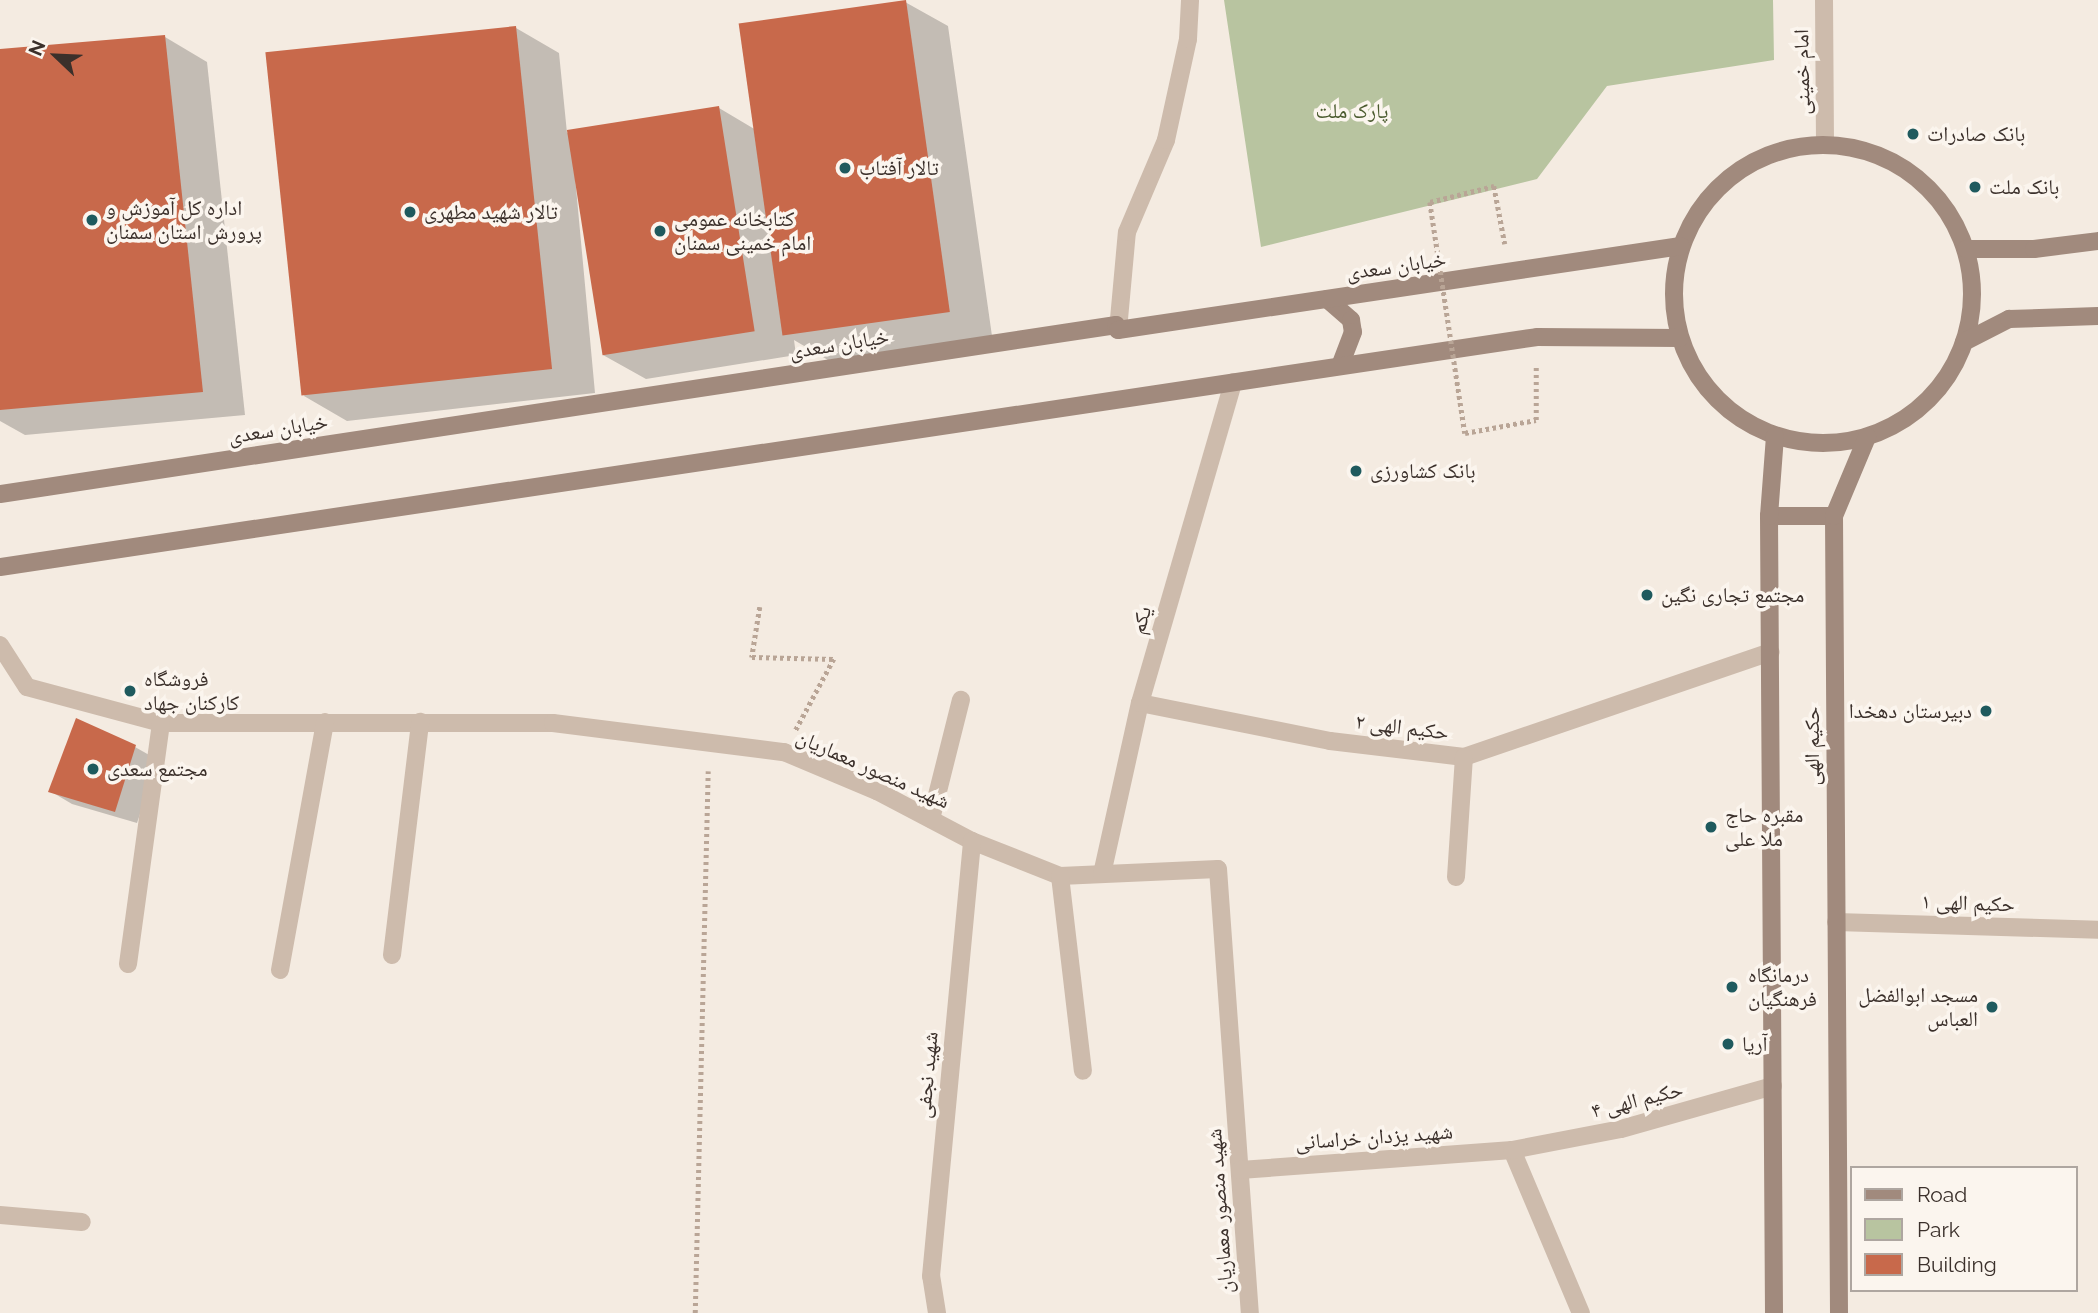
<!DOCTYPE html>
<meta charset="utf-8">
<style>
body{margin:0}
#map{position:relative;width:2098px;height:1313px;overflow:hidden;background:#f4ebe1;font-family:Raleway,"Noto Naskh Arabic",sans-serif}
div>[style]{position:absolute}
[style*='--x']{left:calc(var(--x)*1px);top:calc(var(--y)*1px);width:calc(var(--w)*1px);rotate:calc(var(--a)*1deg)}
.green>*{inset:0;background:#b8c4a0}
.shadow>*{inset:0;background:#0003}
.building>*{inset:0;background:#c8694b;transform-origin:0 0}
.path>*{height:4.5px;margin-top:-2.25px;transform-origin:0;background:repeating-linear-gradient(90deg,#b9a596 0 3.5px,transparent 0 7px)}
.minor>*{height:18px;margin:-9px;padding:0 9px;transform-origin:9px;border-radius:9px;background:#cdbbac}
.tertiary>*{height:18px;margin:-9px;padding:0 9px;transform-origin:9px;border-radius:9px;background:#cdbbac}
.secondary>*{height:18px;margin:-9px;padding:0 9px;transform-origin:9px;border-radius:9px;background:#a18a7d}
.secondary>.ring{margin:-9px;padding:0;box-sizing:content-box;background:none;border:18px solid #a18a7d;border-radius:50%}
.path-bridge>*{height:4.5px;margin-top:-2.25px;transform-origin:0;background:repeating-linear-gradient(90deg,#b9a596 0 3.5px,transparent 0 7px)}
.dots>*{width:19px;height:19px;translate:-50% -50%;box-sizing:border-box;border:4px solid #fbf5ee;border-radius:50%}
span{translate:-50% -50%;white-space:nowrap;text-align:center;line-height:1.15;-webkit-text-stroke:7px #fbf5ee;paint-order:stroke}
.street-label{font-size:21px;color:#3b302b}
.park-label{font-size:21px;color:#4a5a2e}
.poi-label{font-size:21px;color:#3b302b}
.left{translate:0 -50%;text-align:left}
.right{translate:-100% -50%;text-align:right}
.legend{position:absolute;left:1850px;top:1166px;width:228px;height:126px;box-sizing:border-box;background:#fbf5ee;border:2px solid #aea6a0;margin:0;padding:9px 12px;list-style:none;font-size:21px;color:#3b302b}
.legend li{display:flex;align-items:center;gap:14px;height:35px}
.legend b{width:35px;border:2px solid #aea6a0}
.north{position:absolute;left:21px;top:21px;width:70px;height:70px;-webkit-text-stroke:5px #fbf5ee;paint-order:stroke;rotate:293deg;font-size:19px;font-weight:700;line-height:28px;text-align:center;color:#3b302b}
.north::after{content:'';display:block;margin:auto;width:24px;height:32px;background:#3b302b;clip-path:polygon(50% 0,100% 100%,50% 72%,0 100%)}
</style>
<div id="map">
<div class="green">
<div style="clip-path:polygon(1224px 0,1773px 0,1774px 60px,1607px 86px,1537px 179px,1261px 247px)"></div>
</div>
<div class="shadow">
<div style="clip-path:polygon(905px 2px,948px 26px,992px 336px,828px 360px,794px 340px,796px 355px,646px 379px,603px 355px,574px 166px,595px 393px,347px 421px,304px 396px,516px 28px,559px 53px,567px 133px,719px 108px,756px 130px)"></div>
<div style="clip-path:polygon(165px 37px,207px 62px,245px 415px,25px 435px,0 421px,0 51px)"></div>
<div style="clip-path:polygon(135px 747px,158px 760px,137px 823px,72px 804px,50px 791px)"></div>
</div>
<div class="building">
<div style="left:906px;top:0;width:315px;height:169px;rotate:82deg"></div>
<div style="left:516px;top:26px;width:345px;height:252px;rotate:84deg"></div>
<div style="clip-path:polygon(165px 35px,203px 392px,0 410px,0 49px)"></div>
<div style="left:719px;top:106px;width:228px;height:154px;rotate:81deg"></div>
<div style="clip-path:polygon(76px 718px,136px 745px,115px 812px,48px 792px)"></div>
</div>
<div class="path">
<div style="--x:1430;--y:202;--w:66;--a:-14"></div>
<div style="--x:1494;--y:186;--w:59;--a:79.3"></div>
<div style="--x:1465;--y:433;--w:72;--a:-10.4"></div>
<div style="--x:1536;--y:420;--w:54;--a:-90"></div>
<div style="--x:760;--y:607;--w:51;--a:99.1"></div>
<div style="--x:752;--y:657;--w:82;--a:1.4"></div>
<div style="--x:834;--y:659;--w:81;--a:118.2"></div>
<div style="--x:695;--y:1313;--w:542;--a:-88.63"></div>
</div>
<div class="minor">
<div style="--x:1118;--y:330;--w:98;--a:-84.8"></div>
<div style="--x:1127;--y:232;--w:100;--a:-67"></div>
<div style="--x:1166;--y:140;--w:103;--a:-77.7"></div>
<div style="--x:1188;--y:39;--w:39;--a:-87"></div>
<div style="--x:0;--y:645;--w:50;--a:57.3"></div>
<div style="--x:27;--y:687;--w:139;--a:15"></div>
<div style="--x:161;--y:723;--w:392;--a:0"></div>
<div style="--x:553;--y:723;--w:233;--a:7.2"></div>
<div style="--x:784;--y:752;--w:101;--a:22.8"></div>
<div style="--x:877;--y:791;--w:107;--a:27.8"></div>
<div style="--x:972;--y:841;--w:95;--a:21.7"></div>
<div style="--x:1060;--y:876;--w:158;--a:-2.5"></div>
<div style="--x:1218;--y:869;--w:445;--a:85.9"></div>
<div style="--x:1140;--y:703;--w:194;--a:11.3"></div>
<div style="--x:1330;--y:741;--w:135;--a:6.8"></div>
<div style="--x:1464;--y:757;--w:324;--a:-18.9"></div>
<div style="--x:931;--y:819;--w:123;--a:-75.9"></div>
<div style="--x:1102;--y:874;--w:175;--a:-77.5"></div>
<div style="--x:1140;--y:703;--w:334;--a:-73.8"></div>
<div style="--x:1060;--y:876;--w:196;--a:83.3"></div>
<div style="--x:1456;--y:877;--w:120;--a:-86.2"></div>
<div style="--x:1836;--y:922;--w:262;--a:1.7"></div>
<div style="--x:392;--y:955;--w:235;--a:-83.1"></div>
<div style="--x:128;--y:964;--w:243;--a:-82.2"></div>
<div style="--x:280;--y:970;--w:252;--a:-79.7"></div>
<div style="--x:1512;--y:1150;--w:177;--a:67.1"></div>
<div style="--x:1240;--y:1170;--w:273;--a:-4.2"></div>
<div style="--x:1512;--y:1150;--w:111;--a:-10.9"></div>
<div style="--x:1621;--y:1129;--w:158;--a:-15.8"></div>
<div style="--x:0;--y:1215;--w:82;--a:4.9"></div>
<div style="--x:937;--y:1313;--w:37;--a:-99"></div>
<div style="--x:931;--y:1276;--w:437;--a:-84.6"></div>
</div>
<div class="tertiary">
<div style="--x:1824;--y:0;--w:144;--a:89.6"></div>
</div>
<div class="secondary">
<div class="ring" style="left:1674px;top:145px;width:280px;height:280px"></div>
<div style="--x:1966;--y:249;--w:68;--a:0"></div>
<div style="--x:2034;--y:249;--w:64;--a:-7.1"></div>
<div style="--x:1327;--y:299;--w:32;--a:41"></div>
<div style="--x:1351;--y:320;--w:12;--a:81"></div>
<div style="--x:1353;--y:332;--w:36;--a:111"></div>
<div style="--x:1964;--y:342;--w:51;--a:-27.1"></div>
<div style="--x:2009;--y:319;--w:89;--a:-1.9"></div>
<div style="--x:0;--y:494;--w:1129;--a:-8.61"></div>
<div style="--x:1116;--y:325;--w:5;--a:68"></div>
<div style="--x:1118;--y:330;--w:569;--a:-8.49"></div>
<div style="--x:1769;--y:516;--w:65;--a:0"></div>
<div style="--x:0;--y:567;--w:1554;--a:-8.51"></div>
<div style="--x:1537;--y:337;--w:143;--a:0.4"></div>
<div style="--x:1774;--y:1313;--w:797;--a:-90.36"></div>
<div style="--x:1769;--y:516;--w:80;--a:-85.7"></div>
<div style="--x:1839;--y:1313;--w:797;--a:-90.36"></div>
<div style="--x:1834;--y:516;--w:86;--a:-67.3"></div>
</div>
<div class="path-bridge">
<div style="--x:1430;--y:202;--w:234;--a:81.4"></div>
</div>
<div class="dots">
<div style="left:1913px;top:134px;background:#1f5a5e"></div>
<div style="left:845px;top:168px;background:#1f5a5e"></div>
<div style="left:1975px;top:187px;background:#1f5a5e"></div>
<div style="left:410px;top:212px;background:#1f5a5e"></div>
<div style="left:92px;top:220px;background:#1f5a5e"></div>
<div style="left:660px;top:231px;background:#1f5a5e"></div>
<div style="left:1356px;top:471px;background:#1f5a5e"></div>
<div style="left:1647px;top:595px;background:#1f5a5e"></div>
<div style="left:130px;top:691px;background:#1f5a5e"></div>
<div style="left:1986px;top:711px;background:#1f5a5e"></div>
<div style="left:93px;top:769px;background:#1f5a5e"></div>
<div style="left:1711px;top:827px;background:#1f5a5e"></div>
<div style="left:1732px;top:987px;background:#1f5a5e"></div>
<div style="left:1992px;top:1007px;background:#1f5a5e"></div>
<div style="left:1728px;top:1044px;background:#1f5a5e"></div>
</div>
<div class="street-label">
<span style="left:1802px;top:72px;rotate:-91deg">امام خمینی</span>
<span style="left:1396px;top:266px;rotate:-8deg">خیابان سعدی</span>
<span style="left:839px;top:344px;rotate:-9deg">خیابان سعدی</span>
<span style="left:278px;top:429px;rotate:-9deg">خیابان سعدی</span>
<span style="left:1141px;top:620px;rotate:-74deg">یکم</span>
<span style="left:1402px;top:727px;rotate:7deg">حکیم الهی ۲</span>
<span style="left:1812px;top:746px;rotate:-90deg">حکیم الهی</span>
<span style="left:873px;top:769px;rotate:24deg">شهید منصور معماریان</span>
<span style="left:1968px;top:903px;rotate:2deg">حکیم الهی ۱</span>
<span style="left:927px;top:1075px;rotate:-85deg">شهید نجفی</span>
<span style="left:1637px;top:1100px;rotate:-14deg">حکیم الهی ۴</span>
<span style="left:1374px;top:1137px;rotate:-4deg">شهید یزدان خراسانی</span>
<span style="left:1220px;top:1211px;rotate:-94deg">شهید منصور معماریان</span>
</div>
<div class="park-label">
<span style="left:1352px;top:111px">پارک ملت</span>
</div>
<div class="poi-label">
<span class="left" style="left:1927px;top:134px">بانک صادرات</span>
<span class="left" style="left:859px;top:168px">تالار آفتاب</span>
<span class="left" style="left:1989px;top:187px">بانک ملت</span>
<span class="left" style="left:106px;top:220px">اداره کل آموزش و<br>پرورش استان سمنان</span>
<span class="left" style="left:424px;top:212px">تالار شهید مطهری</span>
<span class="left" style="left:674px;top:231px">کتابخانه عمومی<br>امام خمینی سمنان</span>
<span class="left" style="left:1370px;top:471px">بانک کشاورزی</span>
<span class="left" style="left:1661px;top:595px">مجتمع تجاری نگین</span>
<span class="left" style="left:144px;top:691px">فروشگاه<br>کارکنان جهاد</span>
<span class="right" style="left:1972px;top:711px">دبیرستان دهخدا</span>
<span class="left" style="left:107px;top:769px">مجتمع سعدی</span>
<span class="left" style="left:1725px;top:827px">مقبره حاج<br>ملا علی</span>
<span class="left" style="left:1748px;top:987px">درمانگاه<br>فرهنگیان</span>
<span class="right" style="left:1978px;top:1007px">مسجد ابوالفضل<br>العباس</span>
<span class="left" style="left:1742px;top:1044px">آریا</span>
</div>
<ul class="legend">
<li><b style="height:9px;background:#a18a7d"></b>Road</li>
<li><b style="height:19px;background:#b8c4a0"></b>Park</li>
<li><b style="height:19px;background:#c8694b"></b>Building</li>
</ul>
<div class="north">N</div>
</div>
